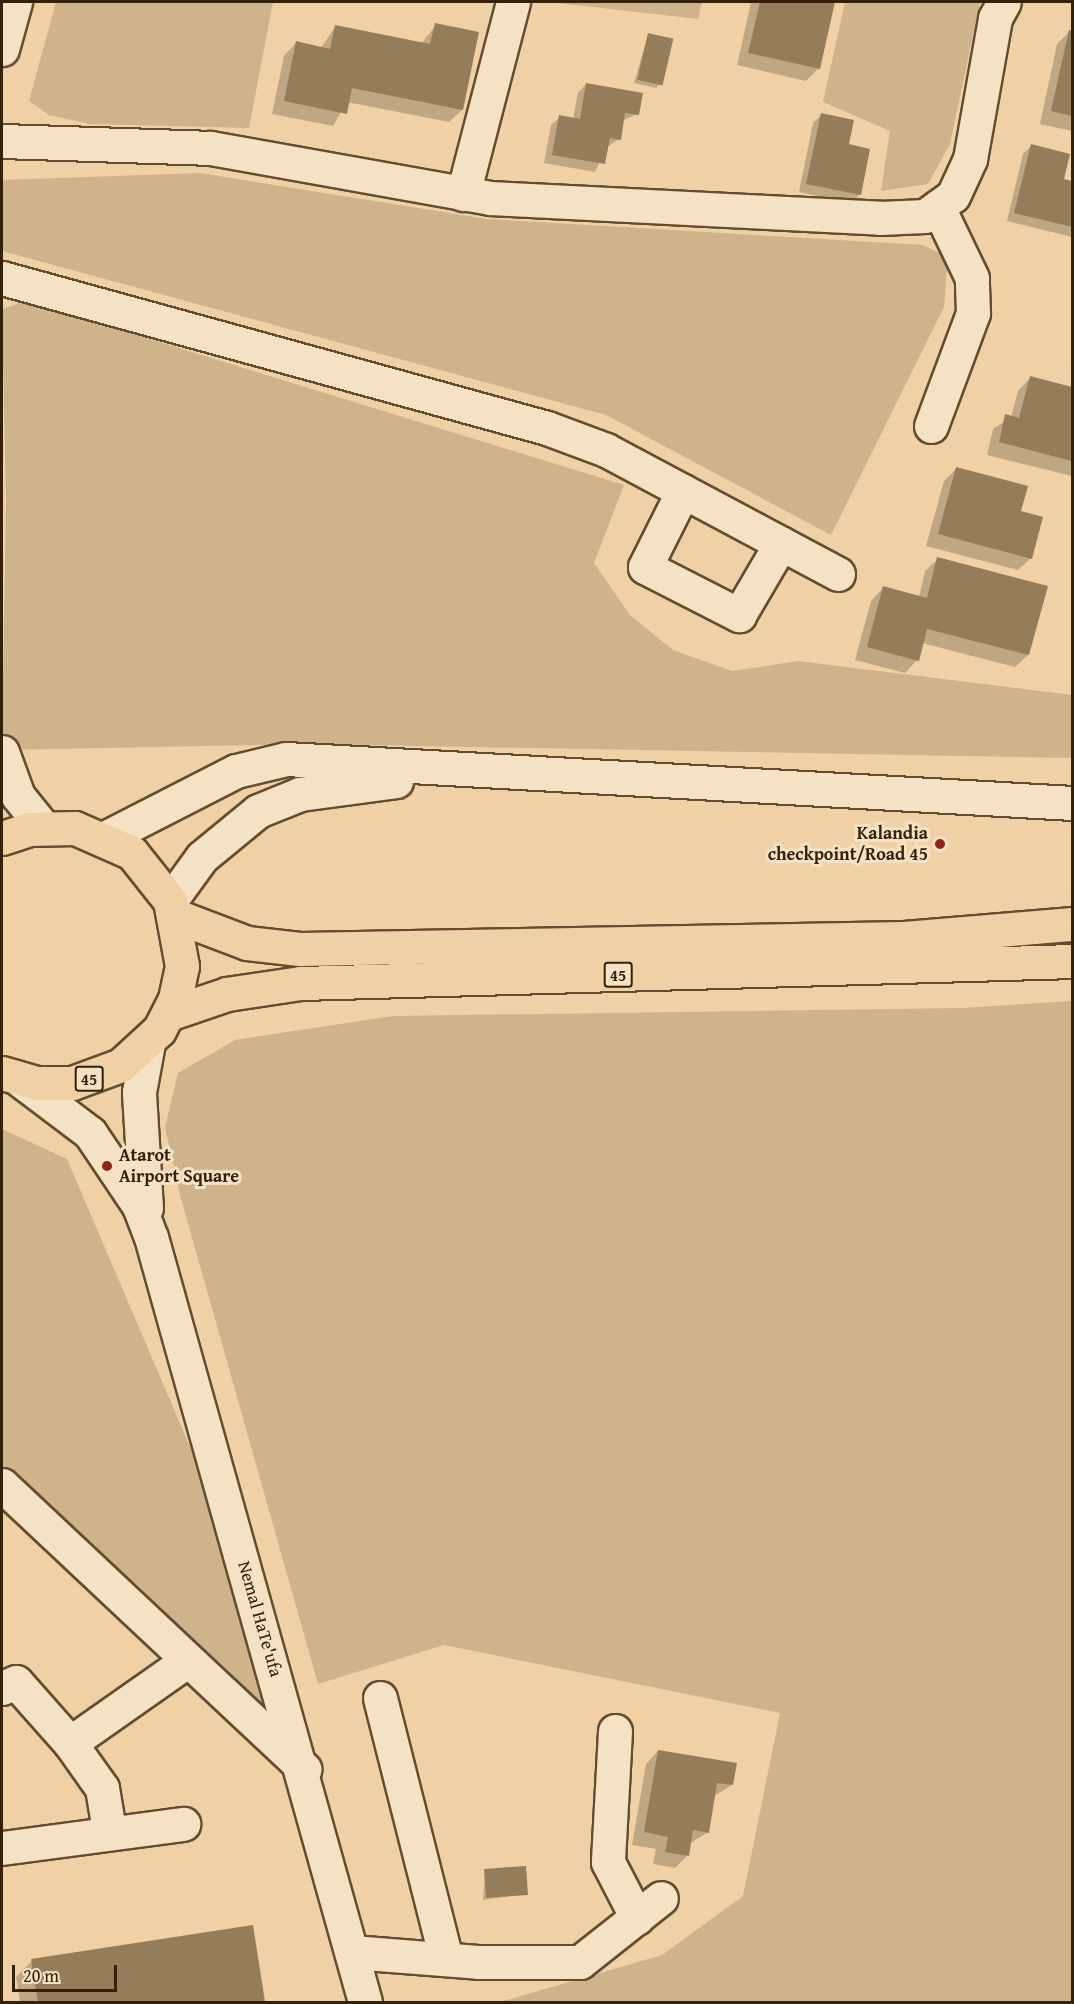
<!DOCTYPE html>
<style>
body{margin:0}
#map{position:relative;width:1074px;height:2004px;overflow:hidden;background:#efd1a5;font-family:"Gentium Book Plus",serif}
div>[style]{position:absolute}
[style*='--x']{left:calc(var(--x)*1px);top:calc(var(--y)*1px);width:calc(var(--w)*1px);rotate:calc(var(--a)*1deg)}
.green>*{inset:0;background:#cfb38a}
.shadow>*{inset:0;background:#0003}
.building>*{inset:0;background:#957d5a;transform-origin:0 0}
.roads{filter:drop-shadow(2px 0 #624e2f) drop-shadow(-2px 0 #624e2f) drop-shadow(0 2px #624e2f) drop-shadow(0 -2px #624e2f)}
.minor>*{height:33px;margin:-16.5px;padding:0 16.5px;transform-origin:16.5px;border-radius:16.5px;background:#f5e1c4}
.highway>*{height:33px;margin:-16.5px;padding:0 16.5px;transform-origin:16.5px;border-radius:16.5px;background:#efd1a5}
.dots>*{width:16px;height:16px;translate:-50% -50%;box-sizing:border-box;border:3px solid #f5e1c4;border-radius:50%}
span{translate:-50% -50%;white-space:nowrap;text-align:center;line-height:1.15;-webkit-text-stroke:6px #f5e1c4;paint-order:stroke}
.shield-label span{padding:2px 4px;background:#f5e1c4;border:2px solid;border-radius:4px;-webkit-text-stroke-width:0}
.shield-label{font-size:16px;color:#332208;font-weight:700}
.poi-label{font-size:18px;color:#332208;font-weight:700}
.right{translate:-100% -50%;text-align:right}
.left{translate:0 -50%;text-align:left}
.street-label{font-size:18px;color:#332208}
.frame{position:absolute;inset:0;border:3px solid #332208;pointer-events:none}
.scale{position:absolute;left:12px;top:1965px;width:105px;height:27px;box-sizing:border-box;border:3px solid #332208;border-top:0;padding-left:8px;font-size:18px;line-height:21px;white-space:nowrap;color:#332208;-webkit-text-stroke:4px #f5e1c4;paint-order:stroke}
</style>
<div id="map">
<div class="green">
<div style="clip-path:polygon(56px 2px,273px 2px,249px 128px,90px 124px,49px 115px,29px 101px)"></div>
<div style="clip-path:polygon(549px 2px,702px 2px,698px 19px)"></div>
<div style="clip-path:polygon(845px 2px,980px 2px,950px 144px,928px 184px,881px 191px,890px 131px,823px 102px)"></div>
<div style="clip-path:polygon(200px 173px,487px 219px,923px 245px,948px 257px,944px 307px,831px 535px,606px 415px,2px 251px,2px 180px)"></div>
<div style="clip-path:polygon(26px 301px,624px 485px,594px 563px,630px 615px,673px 650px,732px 671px,798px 661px,1072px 695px,1072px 758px,311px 744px,2px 750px,6px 500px,2px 309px)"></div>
<div style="clip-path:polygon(1072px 1001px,1072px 2002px,500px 2002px,662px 1955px,743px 1896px,780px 1713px,444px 1645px,318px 1684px,180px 1195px,165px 1127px,178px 1073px,235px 1040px,393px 1016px,962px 1008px)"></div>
<div style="clip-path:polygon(2px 1129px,67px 1159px,208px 1489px,278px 1730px,2px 1512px)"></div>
</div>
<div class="shadow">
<div style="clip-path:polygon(751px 2px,834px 2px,819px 68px,806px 81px,737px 65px)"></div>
<div style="clip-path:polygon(436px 25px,462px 110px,449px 122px,347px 102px,333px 126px,272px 114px,284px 56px,296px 43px,321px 48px,335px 27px,421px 44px)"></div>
<div style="clip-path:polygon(1069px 32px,1072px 32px,1072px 131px,1040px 124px,1057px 44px)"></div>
<div style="clip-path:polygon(648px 35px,660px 84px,656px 88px,634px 83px)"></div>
<div style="clip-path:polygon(586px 84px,637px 114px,622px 121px,619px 139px,607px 147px,595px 172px,544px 163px,551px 125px,560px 117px,573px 119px,578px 93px)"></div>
<div style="clip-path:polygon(822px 114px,847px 145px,859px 195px,851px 203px,799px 192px,813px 123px)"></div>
<div style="clip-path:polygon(1031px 146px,1062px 180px,1072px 183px,1072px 237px,1007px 221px,1023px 154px)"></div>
<div style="clip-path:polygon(1030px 378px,1072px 389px,1072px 476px,987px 455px,993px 429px,1011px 417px,1018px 391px)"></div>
<div style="clip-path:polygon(956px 469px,1019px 512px,1031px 558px,1018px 570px,926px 546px,944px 481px)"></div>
<div style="clip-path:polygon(938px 559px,1028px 655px,1015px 667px,922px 643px,917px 660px,905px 673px,855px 660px,871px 601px,883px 588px,919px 597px,925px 571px)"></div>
<div style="clip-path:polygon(658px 1751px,732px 1785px,714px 1796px,708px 1832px,689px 1844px,687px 1856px,675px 1868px,653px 1864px,656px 1849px,632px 1845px,646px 1764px)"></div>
<div style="clip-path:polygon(485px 1871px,526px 1894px,483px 1900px)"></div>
<div style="clip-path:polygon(252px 1927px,264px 2002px,20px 2002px,16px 1977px,32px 1961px)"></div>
</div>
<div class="building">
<div style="clip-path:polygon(760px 2px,835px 2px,820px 69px,748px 53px)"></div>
<div style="clip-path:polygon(435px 23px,479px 32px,463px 110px,352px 88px,347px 114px,284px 101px,296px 41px,330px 49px,335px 25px,430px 44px)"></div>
<div style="clip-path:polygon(1069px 30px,1072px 31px,1072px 116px,1051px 111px)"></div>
<div style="left:648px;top:33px;width:26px;height:48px;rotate:13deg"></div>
<div style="clip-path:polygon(586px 83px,643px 93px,639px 115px,625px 113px,621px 140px,610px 138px,605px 164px,552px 155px,559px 115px,580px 119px)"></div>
<div style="clip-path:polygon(821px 113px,854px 120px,849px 144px,870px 149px,861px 195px,806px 184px)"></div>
<div style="clip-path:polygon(1031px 144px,1070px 154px,1064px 179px,1072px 181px,1072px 227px,1014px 213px)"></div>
<div style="clip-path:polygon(1030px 376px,1072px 387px,1072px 461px,999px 442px,1005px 414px,1019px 418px)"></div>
<div style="clip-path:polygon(956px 467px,1028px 486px,1021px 511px,1043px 517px,1032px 559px,938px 534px)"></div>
<div style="clip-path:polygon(937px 557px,1048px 586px,1029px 655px,927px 629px,919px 661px,867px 647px,883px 586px,927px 598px)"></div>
<div style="clip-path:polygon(658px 1750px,737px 1763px,733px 1785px,717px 1783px,709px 1833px,693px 1830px,689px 1856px,665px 1852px,668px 1837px,644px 1832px)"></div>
<div style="left:526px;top:1866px;width:29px;height:42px;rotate:86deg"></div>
<div style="clip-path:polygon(253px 1925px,265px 2002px,38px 2002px,31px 1959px)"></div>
</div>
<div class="roads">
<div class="minor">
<div style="--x:2;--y:49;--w:49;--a:-74.5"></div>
<div style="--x:2;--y:141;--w:208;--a:1.9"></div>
<div style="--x:210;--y:148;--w:284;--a:10.1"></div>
<div style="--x:490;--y:198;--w:391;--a:2.9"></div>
<div style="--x:880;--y:218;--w:45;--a:-2.5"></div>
<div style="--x:925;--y:216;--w:34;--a:-36"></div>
<div style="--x:953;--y:196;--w:41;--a:-65.3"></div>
<div style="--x:970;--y:159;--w:143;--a:-79.9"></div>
<div style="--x:995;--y:18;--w:18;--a:-61"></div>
<div style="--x:463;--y:194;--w:198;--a:-75.4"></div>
<div style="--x:2;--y:278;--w:565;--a:15.39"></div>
<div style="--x:547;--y:428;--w:63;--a:20.4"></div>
<div style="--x:606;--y:450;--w:263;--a:28.1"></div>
<div style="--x:931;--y:426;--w:121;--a:-69.6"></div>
<div style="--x:973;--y:313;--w:35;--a:-92"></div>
<div style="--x:972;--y:278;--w:79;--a:-115.6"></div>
<div style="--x:683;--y:491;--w:85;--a:116.6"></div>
<div style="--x:645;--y:567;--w:106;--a:27.1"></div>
<div style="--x:739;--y:615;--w:83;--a:-59.7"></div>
<div style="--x:2;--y:752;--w:47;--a:70"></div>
<div style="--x:18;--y:796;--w:40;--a:51"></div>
<div style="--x:105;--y:838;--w:147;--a:-27.1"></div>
<div style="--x:236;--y:771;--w:51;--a:-13.5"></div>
<div style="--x:286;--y:759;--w:787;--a:3.2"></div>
<div style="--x:170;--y:901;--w:54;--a:-54"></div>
<div style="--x:202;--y:857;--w:72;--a:-39.4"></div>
<div style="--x:258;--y:811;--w:45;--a:-22"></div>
<div style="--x:300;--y:794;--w:97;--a:-7.7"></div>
<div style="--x:20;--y:1080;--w:88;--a:37.1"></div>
<div style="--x:90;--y:1133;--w:88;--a:56.1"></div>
<div style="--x:139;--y:1206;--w:33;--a:69"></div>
<div style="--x:151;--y:1237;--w:794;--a:74.37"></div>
<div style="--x:146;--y:1208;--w:116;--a:-93.5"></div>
<div style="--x:139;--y:1092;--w:50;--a:-79.6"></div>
<div style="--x:2;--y:1485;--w:415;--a:43.2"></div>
<div style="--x:2;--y:1688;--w:15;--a:-23"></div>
<div style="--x:16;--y:1682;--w:81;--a:48.5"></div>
<div style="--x:70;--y:1743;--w:55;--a:54.6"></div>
<div style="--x:102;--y:1788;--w:43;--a:80.5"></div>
<div style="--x:380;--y:1698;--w:269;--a:75.8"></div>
<div style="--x:615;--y:1731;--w:131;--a:93.1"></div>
<div style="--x:608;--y:1862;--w:63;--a:62.6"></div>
<div style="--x:70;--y:1743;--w:144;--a:-35.1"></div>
<div style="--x:2;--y:1848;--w:183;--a:-7.6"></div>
<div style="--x:352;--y:1952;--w:126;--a:4.5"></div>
<div style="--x:478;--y:1962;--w:102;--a:0"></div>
<div style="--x:580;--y:1962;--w:103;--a:-38.3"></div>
</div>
<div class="highway">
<div style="--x:2;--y:838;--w:28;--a:-18"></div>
<div style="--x:29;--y:829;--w:46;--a:-1.2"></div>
<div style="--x:75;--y:828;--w:62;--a:23.7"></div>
<div style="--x:132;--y:853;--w:61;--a:51.6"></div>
<div style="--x:170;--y:901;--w:66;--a:79.5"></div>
<div style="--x:182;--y:966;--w:34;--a:102"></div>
<div style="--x:175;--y:999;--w:35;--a:117"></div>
<div style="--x:159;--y:1030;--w:52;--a:137.4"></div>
<div style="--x:121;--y:1065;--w:52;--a:159.8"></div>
<div style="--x:72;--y:1083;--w:35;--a:180"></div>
<div style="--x:37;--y:1083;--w:36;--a:-164"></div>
<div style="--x:176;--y:916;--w:76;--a:20.8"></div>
<div style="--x:247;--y:943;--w:53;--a:6.5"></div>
<div style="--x:300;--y:949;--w:604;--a:-1.04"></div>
<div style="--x:904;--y:938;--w:169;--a:-4.8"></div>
<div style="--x:168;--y:1014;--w:62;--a:-18.7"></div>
<div style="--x:227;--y:994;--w:75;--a:-8.5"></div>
<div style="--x:301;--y:983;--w:771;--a:-1.63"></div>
</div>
</div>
<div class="dots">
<div style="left:940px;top:844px;background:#8f2418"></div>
<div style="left:107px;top:1166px;background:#8f2418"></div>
</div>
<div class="shield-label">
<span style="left:618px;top:975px">45</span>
<span style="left:89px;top:1079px">45</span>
</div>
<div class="poi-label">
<span class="right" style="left:928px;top:844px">Kalandia<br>checkpoint/Road 45</span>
<span class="left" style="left:119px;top:1166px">Atarot<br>Airport Square</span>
</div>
<div class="street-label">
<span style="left:260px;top:1619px;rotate:74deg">Nemal HaTe'ufa</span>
</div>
<div class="frame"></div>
<div class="scale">20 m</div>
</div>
